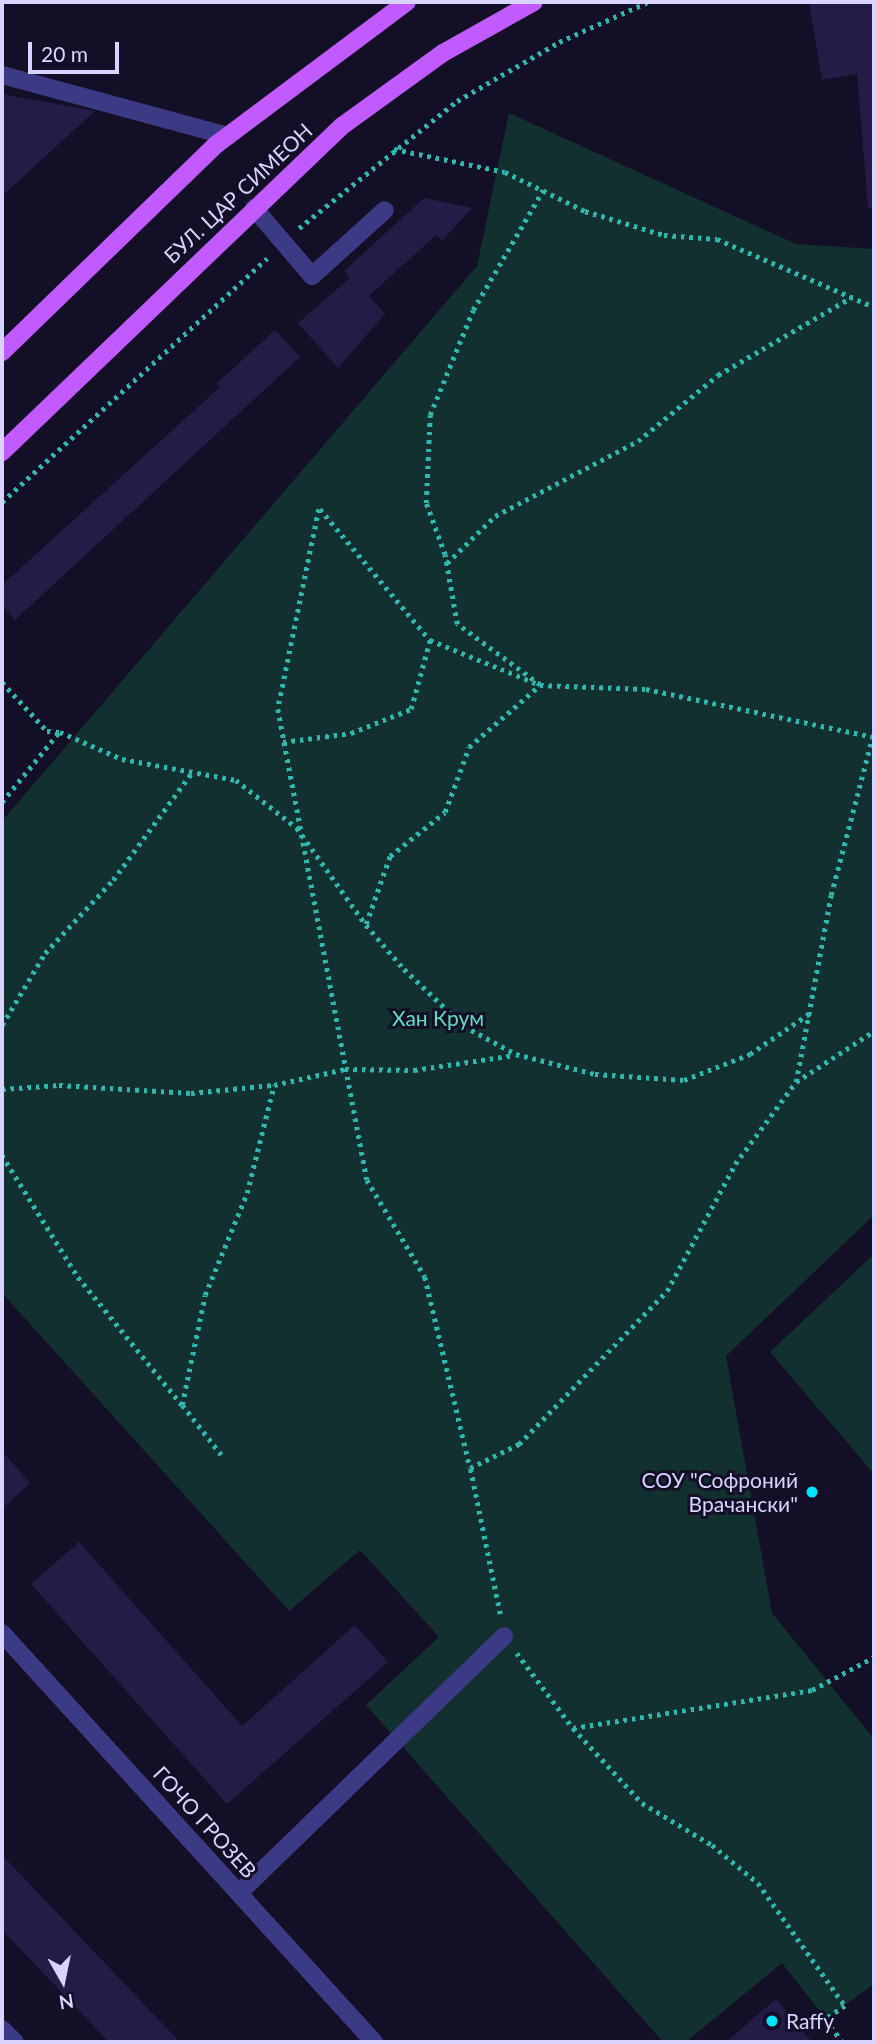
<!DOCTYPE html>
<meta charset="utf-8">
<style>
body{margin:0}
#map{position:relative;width:876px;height:2044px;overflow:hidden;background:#130f26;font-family:Lato,sans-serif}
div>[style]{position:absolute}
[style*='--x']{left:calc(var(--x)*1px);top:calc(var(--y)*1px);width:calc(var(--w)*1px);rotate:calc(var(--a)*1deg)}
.green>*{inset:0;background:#12302f}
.building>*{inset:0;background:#241b47}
.path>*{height:4.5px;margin-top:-2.25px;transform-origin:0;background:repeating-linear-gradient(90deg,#2fb8b0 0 3.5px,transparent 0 8.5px)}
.minor>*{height:18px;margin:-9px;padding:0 9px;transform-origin:9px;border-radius:9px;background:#3d3a85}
.major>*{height:18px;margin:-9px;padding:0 9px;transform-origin:9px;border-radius:9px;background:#c25bff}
.dots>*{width:19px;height:19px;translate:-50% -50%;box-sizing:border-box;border:4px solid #130f26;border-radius:50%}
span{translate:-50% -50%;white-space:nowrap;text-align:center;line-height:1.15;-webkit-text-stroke:6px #130f26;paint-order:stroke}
.street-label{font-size:21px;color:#d9d4ff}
.park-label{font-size:21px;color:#5fe0c0}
.poi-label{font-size:21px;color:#d9d4ff}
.right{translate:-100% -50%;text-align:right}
.left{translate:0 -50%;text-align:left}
.frame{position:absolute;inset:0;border:4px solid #d9d4ff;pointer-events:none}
.north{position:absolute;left:28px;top:1946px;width:70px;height:70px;-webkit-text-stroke:5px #130f26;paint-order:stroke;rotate:171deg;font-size:19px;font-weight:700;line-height:28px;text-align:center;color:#d9d4ff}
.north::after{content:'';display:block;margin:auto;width:24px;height:32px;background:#d9d4ff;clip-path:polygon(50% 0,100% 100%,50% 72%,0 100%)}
.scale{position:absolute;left:28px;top:42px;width:91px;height:32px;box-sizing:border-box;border:4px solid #d9d4ff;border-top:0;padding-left:9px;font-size:21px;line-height:24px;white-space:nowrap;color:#d9d4ff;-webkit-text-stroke:5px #130f26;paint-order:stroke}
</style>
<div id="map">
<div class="green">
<div style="clip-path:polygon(509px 113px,796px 244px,874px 249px,874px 1215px,726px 1356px,772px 1613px,874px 1739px,874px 1984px,826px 2019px,782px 1963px,686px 2042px,663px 2042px,366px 1705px,439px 1637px,360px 1550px,289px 1611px,2px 1293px,2px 821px,477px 266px)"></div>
<div style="clip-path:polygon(874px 1254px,874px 1474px,770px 1352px)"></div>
</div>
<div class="building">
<div style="clip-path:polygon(809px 2px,874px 2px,874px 208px,868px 208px,857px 74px,822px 80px)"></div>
<div style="clip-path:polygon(2px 94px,95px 111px,2px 196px)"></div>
<div style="clip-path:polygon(424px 198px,472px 208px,442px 241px,436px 235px,369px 296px,385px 314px,338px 368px,298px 323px,350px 278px,344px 271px)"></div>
<div style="clip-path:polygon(275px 330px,300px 357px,15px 620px,2px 605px,2px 585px,220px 387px,216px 384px)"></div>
<div style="clip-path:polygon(2px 1451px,30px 1483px,2px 1509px)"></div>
<div style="clip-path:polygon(79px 1542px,242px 1726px,355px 1625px,388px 1662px,227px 1804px,31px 1584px)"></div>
<div style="clip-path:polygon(2px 1855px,180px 2042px,109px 2042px,2px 1930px)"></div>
<div style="clip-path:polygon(776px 1999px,812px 2042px,726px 2042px)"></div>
</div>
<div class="path">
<div style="--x:394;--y:149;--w:113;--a:11.7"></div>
<div style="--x:505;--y:172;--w:89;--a:26"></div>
<div style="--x:585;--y:211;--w:83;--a:16.9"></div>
<div style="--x:664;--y:235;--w:53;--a:4.3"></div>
<div style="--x:717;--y:239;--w:171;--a:23.4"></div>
<div style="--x:299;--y:228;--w:203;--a:-38.8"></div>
<div style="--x:457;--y:101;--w:118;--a:-30"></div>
<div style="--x:559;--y:42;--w:98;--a:-24.2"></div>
<div style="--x:2;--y:502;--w:360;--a:-42.6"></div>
<div style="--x:319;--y:509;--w:204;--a:101.6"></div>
<div style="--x:278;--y:709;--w:479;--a:79.3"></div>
<div style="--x:367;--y:1180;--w:113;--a:59.1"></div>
<div style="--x:425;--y:1277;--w:196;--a:76.7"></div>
<div style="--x:320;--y:509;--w:171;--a:50"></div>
<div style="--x:430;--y:640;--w:119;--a:22.2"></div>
<div style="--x:540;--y:685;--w:106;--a:2.2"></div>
<div style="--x:646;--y:689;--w:233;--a:11.9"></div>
<div style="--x:447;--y:563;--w:67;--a:-44.4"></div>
<div style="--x:495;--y:516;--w:161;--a:-27.7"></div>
<div style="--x:638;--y:441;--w:104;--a:-39.5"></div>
<div style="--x:718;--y:375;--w:155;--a:-30.2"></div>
<div style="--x:2;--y:682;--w:67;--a:47.4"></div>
<div style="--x:47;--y:731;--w:13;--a:4"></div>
<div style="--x:60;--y:732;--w:68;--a:23.5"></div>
<div style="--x:122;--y:759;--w:116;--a:10.4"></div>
<div style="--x:236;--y:780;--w:78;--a:38.2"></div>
<div style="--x:297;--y:828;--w:119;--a:54.6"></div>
<div style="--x:366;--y:925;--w:58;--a:49.2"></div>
<div style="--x:404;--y:969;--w:83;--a:43.5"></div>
<div style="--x:464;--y:1026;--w:59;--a:28.3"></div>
<div style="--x:516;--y:1054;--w:81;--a:14.2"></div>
<div style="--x:595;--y:1074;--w:89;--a:3.9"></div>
<div style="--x:684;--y:1080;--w:71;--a:-21.5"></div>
<div style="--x:750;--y:1054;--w:73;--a:-34.3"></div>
<div style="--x:283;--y:742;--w:69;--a:-7.5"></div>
<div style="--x:351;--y:733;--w:65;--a:-21.8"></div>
<div style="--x:411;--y:709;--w:72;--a:-74.6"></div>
<div style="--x:2;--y:802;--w:90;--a:-50.8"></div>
<div style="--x:366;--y:924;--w:72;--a:-70.6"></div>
<div style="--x:390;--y:856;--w:70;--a:-38.7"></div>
<div style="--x:445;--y:812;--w:69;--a:-69.7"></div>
<div style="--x:469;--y:747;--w:94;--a:-41.1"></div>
<div style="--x:540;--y:685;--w:103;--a:-143.7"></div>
<div style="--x:457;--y:624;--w:70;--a:-99.9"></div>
<div style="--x:445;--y:555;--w:55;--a:-110.1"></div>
<div style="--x:426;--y:503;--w:88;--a:-87.4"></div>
<div style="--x:430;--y:415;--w:113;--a:-67.7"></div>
<div style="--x:473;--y:310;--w:139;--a:-59.7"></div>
<div style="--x:2;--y:1025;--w:84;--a:-59.2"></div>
<div style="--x:45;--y:953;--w:100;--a:-47"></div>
<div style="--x:113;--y:880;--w:135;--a:-53.7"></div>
<div style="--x:796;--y:1082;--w:190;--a:-79.4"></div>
<div style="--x:831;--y:895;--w:170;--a:-75.3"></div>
<div style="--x:2;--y:1089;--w:57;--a:-4"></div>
<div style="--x:59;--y:1085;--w:132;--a:3.5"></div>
<div style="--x:191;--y:1093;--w:82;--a:-5.6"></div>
<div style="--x:2;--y:1155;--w:144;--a:58.1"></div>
<div style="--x:78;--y:1277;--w:165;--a:50.9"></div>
<div style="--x:221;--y:1455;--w:63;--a:-128"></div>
<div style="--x:182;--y:1405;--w:112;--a:-78.2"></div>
<div style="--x:205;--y:1295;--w:110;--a:-67.6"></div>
<div style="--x:247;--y:1193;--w:111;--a:-76"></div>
<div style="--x:274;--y:1085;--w:73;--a:-12.7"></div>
<div style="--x:345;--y:1069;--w:69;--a:0.8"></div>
<div style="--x:414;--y:1070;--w:102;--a:-8.4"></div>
<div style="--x:500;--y:1614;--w:149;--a:-101.6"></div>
<div style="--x:470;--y:1468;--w:55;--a:-26.1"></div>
<div style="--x:519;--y:1444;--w:213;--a:-46"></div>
<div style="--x:667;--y:1291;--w:144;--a:-61.8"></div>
<div style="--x:735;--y:1164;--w:102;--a:-53.4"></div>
<div style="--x:796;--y:1082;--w:93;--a:-33.2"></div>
<div style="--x:517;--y:1653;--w:94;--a:53.3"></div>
<div style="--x:573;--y:1728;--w:102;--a:47.4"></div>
<div style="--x:642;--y:1803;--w:82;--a:31"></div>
<div style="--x:712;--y:1845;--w:60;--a:39.6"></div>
<div style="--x:758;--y:1883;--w:151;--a:54.7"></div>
<div style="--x:845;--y:2006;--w:23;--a:146"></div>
<div style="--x:826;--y:2019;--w:28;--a:55"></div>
<div style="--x:573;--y:1728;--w:242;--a:-9"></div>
<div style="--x:812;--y:1690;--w:70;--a:-28"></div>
</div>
<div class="minor">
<div style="--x:2;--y:75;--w:234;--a:15.1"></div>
<div style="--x:254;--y:208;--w:89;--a:49.5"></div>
<div style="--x:312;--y:276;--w:98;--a:-42.1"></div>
<div style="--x:2;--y:1633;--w:553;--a:47.71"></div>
<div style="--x:239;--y:1893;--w:369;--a:-44.1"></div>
<div style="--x:2;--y:2029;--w:18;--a:45"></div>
</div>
<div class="major">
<div style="--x:2;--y:352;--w:299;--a:-44.1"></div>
<div style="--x:217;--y:144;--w:237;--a:-36.8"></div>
<div style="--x:2;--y:452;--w:471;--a:-43.8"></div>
<div style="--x:342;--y:126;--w:125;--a:-35.9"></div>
<div style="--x:443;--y:53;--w:104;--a:-29.3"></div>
</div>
<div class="dots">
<div style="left:812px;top:1492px;background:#00e5ff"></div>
<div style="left:772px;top:2021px;background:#00e5ff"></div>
</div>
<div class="street-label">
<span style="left:238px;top:193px;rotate:-43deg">БУЛ. ЦАР СИМЕОН</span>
<span style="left:205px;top:1822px;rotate:48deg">ГОЧО ГРОЗЕВ</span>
</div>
<div class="park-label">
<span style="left:438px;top:1018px">Хан Крум</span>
</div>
<div class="poi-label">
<span class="right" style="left:798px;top:1492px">СОУ "Софроний<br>Врачански"</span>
<span class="left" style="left:786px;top:2021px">Raffy</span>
</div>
<div class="frame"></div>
<div class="north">N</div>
<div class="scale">20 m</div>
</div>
